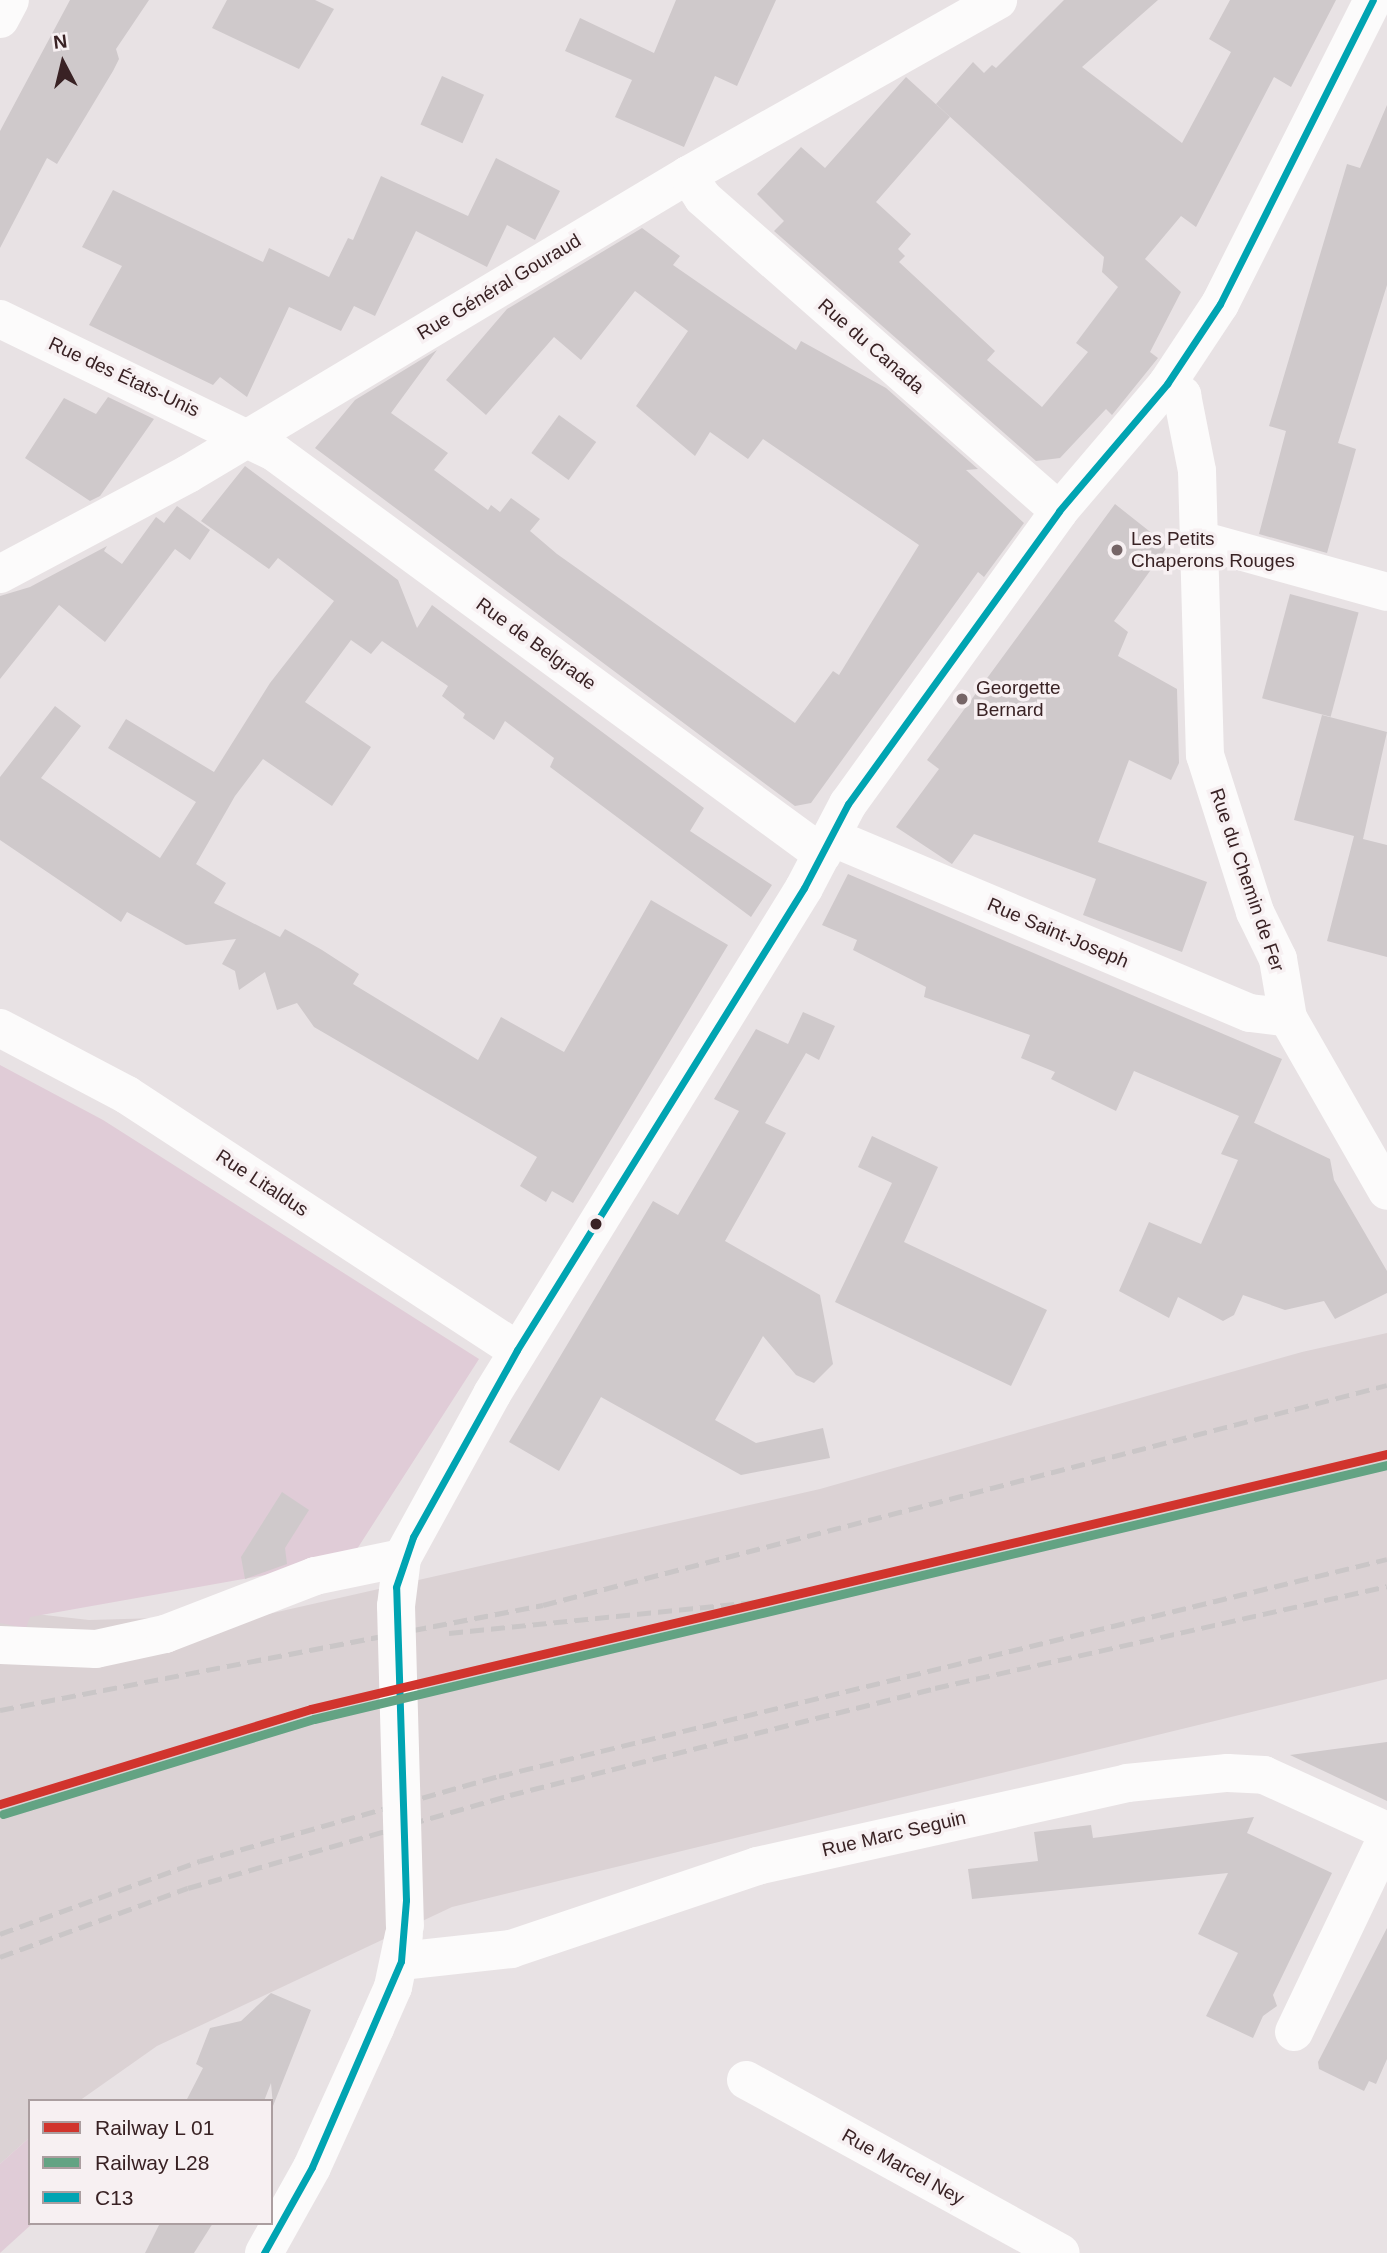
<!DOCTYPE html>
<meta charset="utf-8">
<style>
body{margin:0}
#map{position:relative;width:1387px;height:2253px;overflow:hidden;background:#e8e2e4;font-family:Helvetica,sans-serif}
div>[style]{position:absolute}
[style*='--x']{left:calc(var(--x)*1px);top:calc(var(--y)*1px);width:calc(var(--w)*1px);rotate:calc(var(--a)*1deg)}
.built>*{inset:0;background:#dbd2d4}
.green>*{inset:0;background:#e0ccd7}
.building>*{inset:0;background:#cfc9cb;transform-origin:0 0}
.minor>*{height:38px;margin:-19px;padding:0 19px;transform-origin:19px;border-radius:19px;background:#fcfbfb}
.rail>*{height:5px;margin-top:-2.5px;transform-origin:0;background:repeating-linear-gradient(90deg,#cac6c7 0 14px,transparent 0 21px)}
.minor-bridge>*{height:38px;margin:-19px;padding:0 19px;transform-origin:19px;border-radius:19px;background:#fcfbfb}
.bus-1>*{height:7px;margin:-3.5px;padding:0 3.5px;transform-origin:3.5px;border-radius:3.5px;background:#00a4b2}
.rail-1>*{height:9px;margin:-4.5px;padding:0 4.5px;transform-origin:4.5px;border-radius:4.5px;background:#d1342d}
.rail-2>*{height:9px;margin:-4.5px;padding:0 4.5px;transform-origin:4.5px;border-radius:4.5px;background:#63a383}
.dots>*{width:19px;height:19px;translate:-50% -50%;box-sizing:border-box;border:4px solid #f7f0f2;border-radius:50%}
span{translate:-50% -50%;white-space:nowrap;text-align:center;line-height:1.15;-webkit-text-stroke:7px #f7f0f2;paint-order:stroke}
.street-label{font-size:19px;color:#392224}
.poi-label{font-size:19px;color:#392224}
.left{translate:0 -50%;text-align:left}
.legend{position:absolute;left:28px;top:2099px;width:245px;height:126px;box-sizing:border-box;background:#f7f0f2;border:2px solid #ab9ea0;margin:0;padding:9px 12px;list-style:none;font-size:21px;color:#392224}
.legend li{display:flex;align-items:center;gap:14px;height:35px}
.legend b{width:35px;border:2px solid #ab9ea0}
.north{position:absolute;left:28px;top:28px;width:70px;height:70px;-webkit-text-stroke:5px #f7f0f2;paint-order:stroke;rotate:353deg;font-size:19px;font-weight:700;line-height:28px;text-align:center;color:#392224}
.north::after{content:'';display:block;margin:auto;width:24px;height:32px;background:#392224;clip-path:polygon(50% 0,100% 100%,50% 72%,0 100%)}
</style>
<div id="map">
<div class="built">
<div style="clip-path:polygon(1387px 1333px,1387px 1679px,452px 1907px,157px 2046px,79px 2101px,30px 2101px,30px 2137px,0 2164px,0 1610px,89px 1620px,264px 1615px,820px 1489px,1302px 1352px)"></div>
</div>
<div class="green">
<div style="clip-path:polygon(0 1065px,103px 1120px,479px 1359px,350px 1560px,30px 1617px,26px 1628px,0 1623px)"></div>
<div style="clip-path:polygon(30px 2137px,33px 2223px,0 2253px,0 2164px)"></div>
</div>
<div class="building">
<div style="clip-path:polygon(70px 0,149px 0,116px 49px,119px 59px,113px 71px,57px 164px,47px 158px,0 248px,0 131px)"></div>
<div style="clip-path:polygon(227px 0,315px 0,334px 9px,299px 69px,212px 28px)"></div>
<div style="clip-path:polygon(676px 0,776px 0,737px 86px,715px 76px,684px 147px,615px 117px,632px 80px,565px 51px,580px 18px,654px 53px)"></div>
<div style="clip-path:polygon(1064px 0,1158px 0,1082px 67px,1182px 143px,1231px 52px,1209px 39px,1230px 0,1336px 0,1291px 87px,1274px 77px,1196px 227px,1181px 216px,1145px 259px,1181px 292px,1150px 352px,1158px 358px,1112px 415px,1106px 409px,1060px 458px,1036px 461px,774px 231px,784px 221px,757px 194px,801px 147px,825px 168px,906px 77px,950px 117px,876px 202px,911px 234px,898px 249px,905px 256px,899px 262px,995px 351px,987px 360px,1042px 407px,1088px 352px,1076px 343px,1118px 287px,1102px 272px,1104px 257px,936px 104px,973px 62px,984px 73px,992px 65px,996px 68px)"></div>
<div style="left:442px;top:76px;width:46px;height:53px;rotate:24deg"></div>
<div style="clip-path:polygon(1387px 105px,1387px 285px,1338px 443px,1356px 449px,1327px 553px,1259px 534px,1286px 431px,1269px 426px,1347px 164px,1360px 168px)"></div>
<div style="clip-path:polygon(496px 158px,560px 191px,535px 240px,507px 225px,487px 267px,416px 231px,375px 316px,354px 306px,341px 331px,289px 307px,247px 397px,220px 377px,213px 385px,89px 325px,122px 266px,82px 247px,113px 190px,263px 262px,269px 248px,329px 277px,348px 238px,353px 240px,381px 176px,468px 216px)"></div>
<div style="clip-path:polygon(642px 228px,680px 256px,673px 265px,796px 350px,801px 341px,886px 388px,978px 469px,966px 470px,1024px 523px,984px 577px,978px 572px,811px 803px,795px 806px,315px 448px,355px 400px,437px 350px,391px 413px,448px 453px,434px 470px,488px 510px,491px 505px,500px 512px,511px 498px,540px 519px,530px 531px,557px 554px,795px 723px,833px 671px,839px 675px,919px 545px,763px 439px,748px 459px,710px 432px,695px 456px,636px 406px,688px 331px,635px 291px,581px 360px,554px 337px,486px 415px,446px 380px,507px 309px)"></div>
<div style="clip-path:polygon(108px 397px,154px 419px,100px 496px,90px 501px,25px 458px,64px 398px,96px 414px)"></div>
<div style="left:559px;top:415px;width:46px;height:47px;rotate:36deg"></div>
<div style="clip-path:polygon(245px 466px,398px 580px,417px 628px,432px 605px,704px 808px,690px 831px,772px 885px,751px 917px,550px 767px,554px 758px,505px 721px,494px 740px,463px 718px,465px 714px,442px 696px,448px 686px,382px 641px,371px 654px,351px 640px,305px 702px,371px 747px,332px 806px,263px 759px,235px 796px,196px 864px,226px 883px,214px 903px,280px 937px,285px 929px,322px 950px,359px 974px,353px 984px,478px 1060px,501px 1017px,564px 1052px,651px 900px,728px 945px,573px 1203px,552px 1191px,546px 1202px,520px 1186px,537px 1157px,314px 1027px,297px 1003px,277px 1010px,265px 972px,239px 990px,235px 971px,222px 964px,236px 939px,186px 945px,127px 912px,121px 922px,0 840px,0 777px,55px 706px,81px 726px,41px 778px,160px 858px,196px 802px,108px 748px,126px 719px,214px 772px,270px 683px,334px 601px,278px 558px,269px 569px,201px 521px)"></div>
<div style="clip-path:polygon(1115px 504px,1168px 546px,1114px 621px,1128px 632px,1118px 656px,1177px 689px,1179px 763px,1171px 780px,1129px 760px,1098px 842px,1207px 882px,1182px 952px,1083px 915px,1096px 879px,974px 834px,952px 864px,896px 827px,939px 769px,927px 760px)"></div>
<div style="clip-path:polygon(177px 506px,210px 530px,190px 560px,175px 549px,105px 642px,59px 605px,0 679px,0 596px,30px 587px,107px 546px,104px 551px,122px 564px,156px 517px,164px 523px)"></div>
<div style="left:1290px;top:594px;width:71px;height:108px;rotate:15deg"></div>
<div style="clip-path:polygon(1322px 715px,1387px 732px,1363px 839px,1387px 845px,1387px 957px,1327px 941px,1354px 836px,1294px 820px)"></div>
<div style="clip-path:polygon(848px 874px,1282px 1059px,1254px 1123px,1244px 1118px,1330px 1159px,1334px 1180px,1387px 1271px,1387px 1293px,1335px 1319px,1324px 1301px,1285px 1310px,1243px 1295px,1234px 1315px,1223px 1321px,1178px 1297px,1169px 1318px,1119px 1291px,1149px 1222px,1201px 1244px,1238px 1160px,1221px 1154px,1239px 1116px,1134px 1071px,1116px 1111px,1051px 1079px,1055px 1072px,1021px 1058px,1030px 1035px,924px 997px,926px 987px,853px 950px,857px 940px,822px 925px)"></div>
<div style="clip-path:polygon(803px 1012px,835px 1026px,819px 1060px,806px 1053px,765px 1123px,786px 1133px,725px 1241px,820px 1295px,833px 1364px,814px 1383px,796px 1375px,763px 1336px,715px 1420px,756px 1443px,823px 1428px,830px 1458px,741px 1475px,601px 1397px,559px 1471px,509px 1442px,653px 1201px,678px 1215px,739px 1111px,714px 1099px,756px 1029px,788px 1044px)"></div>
<div style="clip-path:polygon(872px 1136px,938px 1167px,904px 1242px,1047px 1310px,1011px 1386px,835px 1302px,892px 1183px,858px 1167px)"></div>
<div style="clip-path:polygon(282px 1492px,309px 1510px,285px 1548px,287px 1564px,245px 1579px,241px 1557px)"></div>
<div style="clip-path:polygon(1387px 1742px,1387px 1801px,1290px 1755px)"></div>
<div style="clip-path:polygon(1254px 1817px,1247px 1833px,1332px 1873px,1273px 1995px,1277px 2006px,1263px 2016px,1253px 2038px,1206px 2016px,1238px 1953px,1198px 1934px,1228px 1873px,972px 1899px,968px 1869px,1038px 1861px,1034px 1832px,1091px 1825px,1093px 1838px)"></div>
<div style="clip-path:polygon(1387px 1928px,1387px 2059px,1376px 2084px,1369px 2081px,1364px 2091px,1319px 2069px,1318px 2062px)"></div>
<div style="clip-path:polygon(271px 1993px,311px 2010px,273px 2106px,271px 2083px,264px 2101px,186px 2101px,203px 2068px,196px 2064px,210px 2028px,241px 2021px)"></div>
<div style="clip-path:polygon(160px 2223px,213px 2223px,194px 2253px,145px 2253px)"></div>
</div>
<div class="minor">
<div style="--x:0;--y:19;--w:21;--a:-62"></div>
<div style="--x:688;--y:175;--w:27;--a:57"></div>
<div style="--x:703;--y:198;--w:474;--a:41.3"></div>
<div style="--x:0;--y:319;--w:305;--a:25.9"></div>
<div style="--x:274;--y:452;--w:680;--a:36.26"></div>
<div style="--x:1167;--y:384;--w:19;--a:36"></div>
<div style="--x:1182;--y:395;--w:77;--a:78.8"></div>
<div style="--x:1197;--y:471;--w:284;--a:88.4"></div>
<div style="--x:1205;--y:755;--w:165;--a:72.3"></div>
<div style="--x:1255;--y:912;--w:52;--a:63.9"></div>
<div style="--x:1278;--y:959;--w:60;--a:80.4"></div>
<div style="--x:1288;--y:1018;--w:199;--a:60.2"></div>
<div style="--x:1200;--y:540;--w:194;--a:15.5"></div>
<div style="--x:0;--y:574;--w:213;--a:-28"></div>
<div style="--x:188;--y:474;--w:583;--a:-30.88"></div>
<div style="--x:688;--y:175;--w:356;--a:-29.4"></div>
<div style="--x:831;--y:837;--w:454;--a:22.8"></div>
<div style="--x:1250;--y:1013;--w:38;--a:7"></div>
<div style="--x:0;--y:1028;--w:144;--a:27.8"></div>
<div style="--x:127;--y:1095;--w:466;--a:33.2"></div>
<div style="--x:396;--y:1606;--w:48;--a:-82.9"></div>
<div style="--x:402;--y:1558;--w:187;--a:-61.2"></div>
<div style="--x:492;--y:1394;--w:594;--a:-58.34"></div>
<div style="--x:804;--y:888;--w:95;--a:-62.4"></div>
<div style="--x:848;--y:804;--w:361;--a:-54.2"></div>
<div style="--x:1059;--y:511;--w:167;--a:-49.6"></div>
<div style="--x:1167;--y:384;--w:96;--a:-56.5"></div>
<div style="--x:1220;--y:304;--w:340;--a:-63.3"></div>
<div style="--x:0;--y:1645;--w:96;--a:2.4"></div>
<div style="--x:96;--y:1649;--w:71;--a:-12.3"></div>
<div style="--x:165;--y:1634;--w:161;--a:-21.1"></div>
<div style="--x:315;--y:1576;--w:89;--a:-11.7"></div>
<div style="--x:401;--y:1961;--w:111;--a:-6.2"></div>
<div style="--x:511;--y:1949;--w:260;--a:-18.6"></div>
<div style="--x:757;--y:1866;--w:379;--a:-12.6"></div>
<div style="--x:1127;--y:1783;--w:101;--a:-5.7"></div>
<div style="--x:1228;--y:1773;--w:36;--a:3"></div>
<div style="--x:1264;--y:1775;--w:135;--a:24.5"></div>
<div style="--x:1294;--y:2032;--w:216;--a:-64.5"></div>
<div style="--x:746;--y:2080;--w:359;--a:28.8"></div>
<div style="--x:264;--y:2253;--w:98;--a:-60.8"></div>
<div style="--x:312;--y:2167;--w:153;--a:-65.6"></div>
<div style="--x:375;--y:2028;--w:45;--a:-66.3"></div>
<div style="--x:393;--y:1987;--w:53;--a:-78.1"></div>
</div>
<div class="rail">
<div style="--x:449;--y:1633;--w:338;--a:-5.8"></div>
<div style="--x:0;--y:1710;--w:553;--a:-10.94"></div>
<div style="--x:543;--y:1605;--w:872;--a:-14.61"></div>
<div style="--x:0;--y:1934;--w:213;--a:-20.1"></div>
<div style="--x:200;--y:1861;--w:311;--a:-15.9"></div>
<div style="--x:499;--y:1776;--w:914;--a:-13.73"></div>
<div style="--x:0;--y:1957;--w:200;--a:-20.2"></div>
<div style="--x:188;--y:1888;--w:335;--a:-16.1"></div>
<div style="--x:510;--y:1795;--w:438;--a:-14.1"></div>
<div style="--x:935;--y:1688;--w:463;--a:-12.7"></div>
</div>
<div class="minor-bridge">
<div style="--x:396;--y:1606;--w:320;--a:88.4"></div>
</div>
<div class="bus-1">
<div style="--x:264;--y:2253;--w:98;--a:-60.8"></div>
<div style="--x:312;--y:2167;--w:224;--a:-66.6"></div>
<div style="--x:401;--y:1961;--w:61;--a:-85.3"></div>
<div style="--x:406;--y:1900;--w:313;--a:-91.8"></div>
<div style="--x:396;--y:1587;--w:53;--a:-71.2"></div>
<div style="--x:413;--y:1537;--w:214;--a:-60.9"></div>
<div style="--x:517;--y:1350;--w:544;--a:-58.15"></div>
<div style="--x:804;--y:888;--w:95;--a:-62.4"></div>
<div style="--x:848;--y:804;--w:361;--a:-54.2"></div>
<div style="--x:1059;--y:511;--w:167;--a:-49.6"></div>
<div style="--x:1167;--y:384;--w:96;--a:-56.5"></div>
<div style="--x:1220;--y:304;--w:340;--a:-63.3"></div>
</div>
<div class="rail-1">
<div style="--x:0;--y:1804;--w:325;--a:-17"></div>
<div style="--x:311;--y:1709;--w:1106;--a:-13.33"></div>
</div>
<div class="rail-2">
<div style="--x:3;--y:1814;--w:325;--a:-17"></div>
<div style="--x:314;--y:1719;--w:1103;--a:-13.32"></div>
</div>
<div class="dots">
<div style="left:1117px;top:550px;background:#766567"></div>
<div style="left:962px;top:699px;background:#766567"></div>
<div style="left:596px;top:1224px;background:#392224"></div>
</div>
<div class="street-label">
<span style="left:499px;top:287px;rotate:-31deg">Rue Général Gouraud</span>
<span style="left:871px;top:346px;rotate:41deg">Rue du Canada</span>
<span style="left:124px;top:377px;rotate:25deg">Rue des États-Unis</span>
<span style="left:536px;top:644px;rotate:36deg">Rue de Belgrade</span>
<span style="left:1247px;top:880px;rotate:71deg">Rue du Chemin de Fer</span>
<span style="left:1058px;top:933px;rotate:23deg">Rue Saint-Joseph</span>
<span style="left:262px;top:1183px;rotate:33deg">Rue Litaldus</span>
<span style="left:894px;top:1834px;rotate:-13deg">Rue Marc Seguin</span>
<span style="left:903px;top:2167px;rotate:29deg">Rue Marcel Ney</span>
</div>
<div class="poi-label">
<span class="left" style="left:1131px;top:550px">Les Petits<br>Chaperons Rouges</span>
<span class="left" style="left:976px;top:699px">Georgette<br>Bernard</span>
</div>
<ul class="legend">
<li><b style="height:9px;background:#d1342d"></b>Railway L 01</li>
<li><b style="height:9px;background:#63a383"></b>Railway L28</li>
<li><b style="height:9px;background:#00a4b2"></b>C13</li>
</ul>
<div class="north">N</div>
</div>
